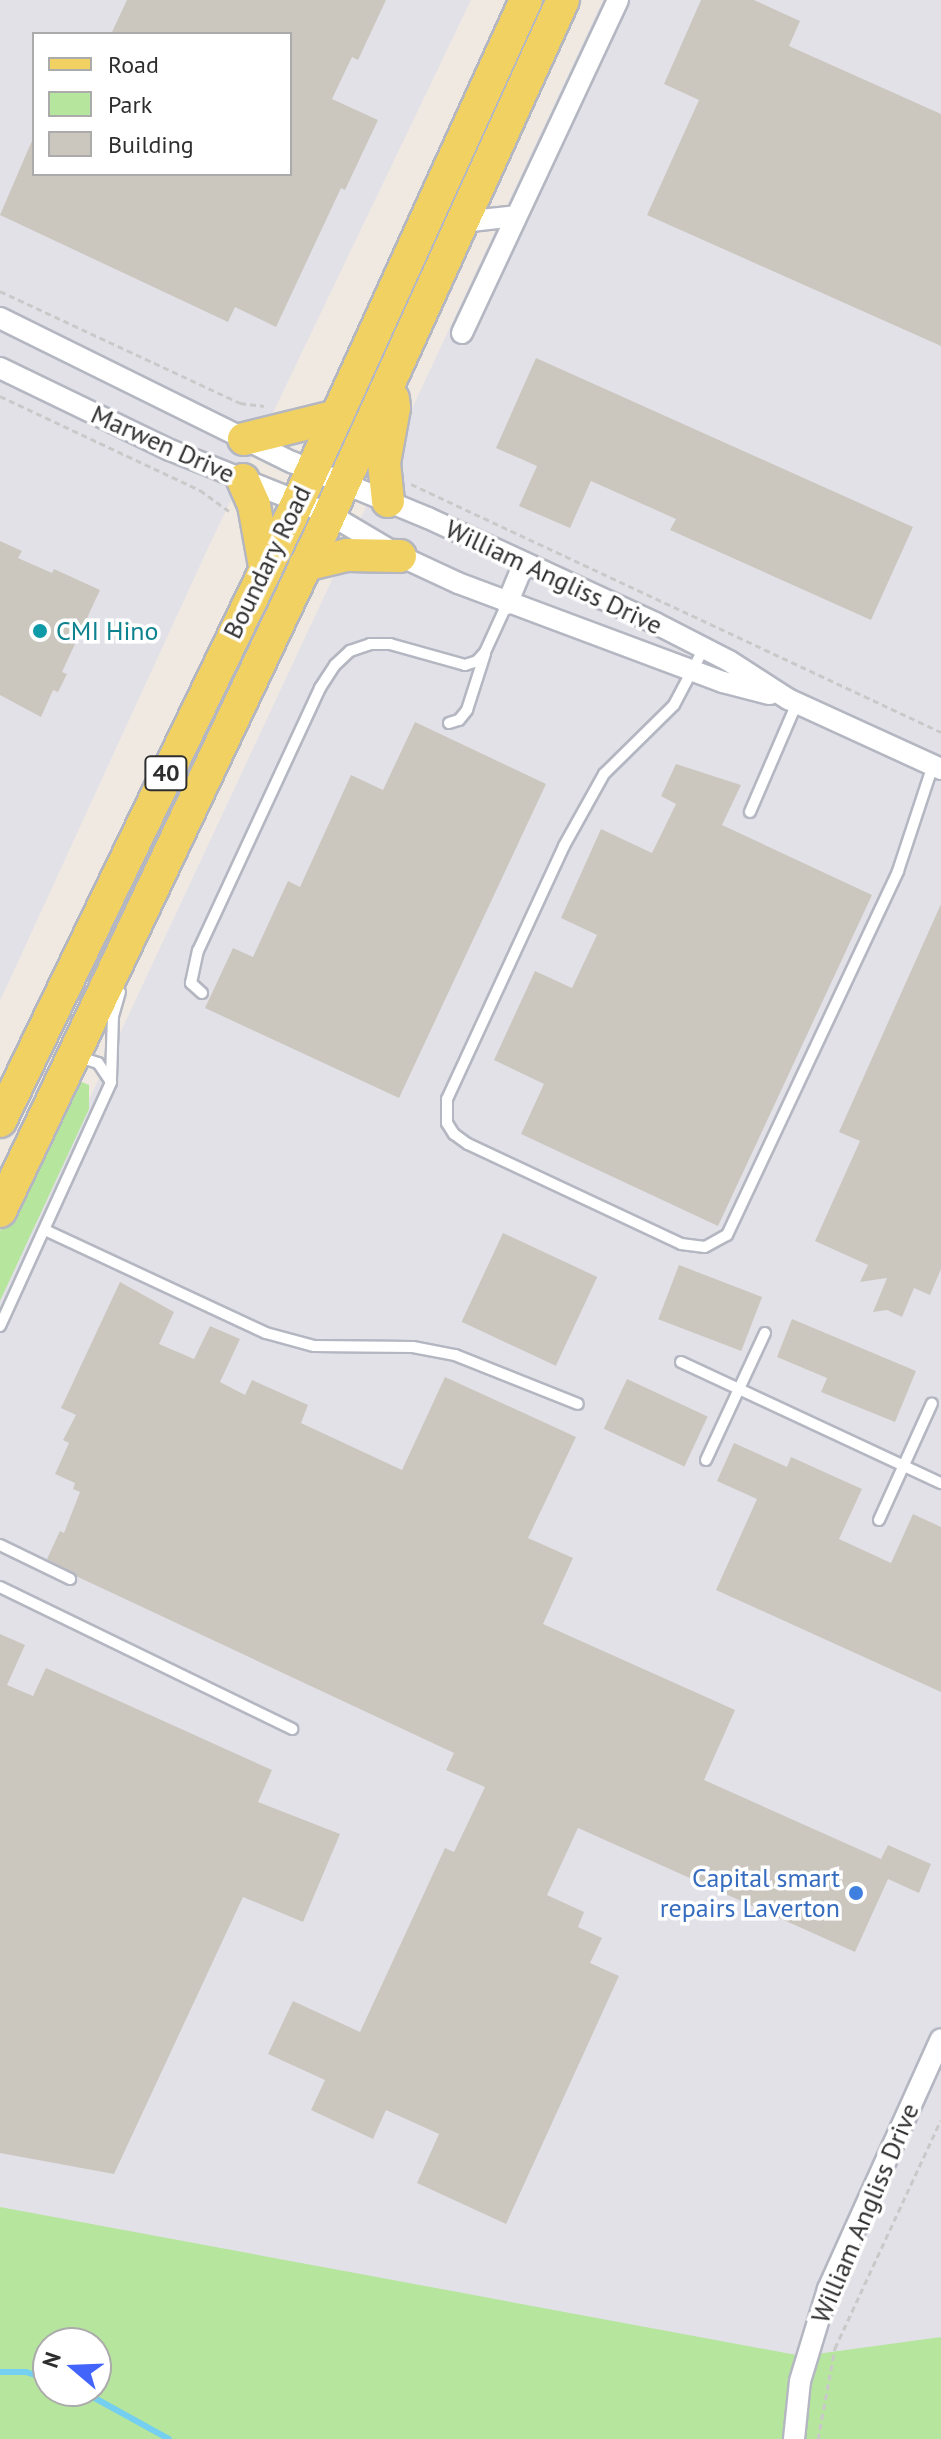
<!DOCTYPE html>
<style>
body{margin:0}
#map{position:relative;width:941px;height:2439px;overflow:hidden;background:#efe9e1;font-family:"PT Sans",sans-serif}
div>[style]{position:absolute}
[style*='--x']{left:calc(var(--x)*1px);top:calc(var(--y)*1px);width:calc(var(--w)*1px);rotate:calc(var(--a)*1deg)}
.industrial>*{inset:0;background:#e3e1e8}
.green>*{inset:0;background:#b6e59e}
.stream>*{height:6px;margin:-3px;padding:0 3px;transform-origin:3px;border-radius:3px;background:#75cff0}
.building>*{inset:0;background:#cbc7bf;transform-origin:0 0}
.path>*{height:3px;margin-top:-1.5px;transform-origin:0;background:repeating-linear-gradient(90deg,#c9c9c9 0 6px,transparent 0 10px)}
.roads{filter:drop-shadow(2px 0 #b4b7c1) drop-shadow(-2px 0 #b4b7c1) drop-shadow(0 2px #b4b7c1) drop-shadow(0 -2px #b4b7c1)}
.lane>*{height:10px;margin:-5px;padding:0 5px;transform-origin:5px;border-radius:5px;background:#fff}
.street>*{height:20px;margin:-10px;padding:0 10px;transform-origin:10px;border-radius:10px;background:#fff}
.primary>*{height:32px;margin:-16px;padding:0 16px;transform-origin:16px;border-radius:16px;background:#f2d163}
.dots>*{width:22px;height:22px;translate:-50% -50%;box-sizing:border-box;border:4px solid #fff;border-radius:50%}
span{translate:-50% -50%;white-space:nowrap;text-align:center;line-height:1.15;-webkit-text-stroke:7px #fff;paint-order:stroke}
.shield-label span{padding:2px 6px;background:#fff;border:2px solid;border-radius:6px;-webkit-text-stroke-width:0}
.shield-label{font-size:24px;color:#2e2e2e;font-weight:700}
.street-label{font-size:26px;color:#2e2e2e}
.culture-label{font-size:26px;color:#0d838f}
.left{translate:0 -50%;text-align:left}
.shop-label{font-size:26px;color:#366cbe}
.right{translate:-100% -50%;text-align:right}
.legend{position:absolute;left:32px;top:32px;width:260px;height:144px;box-sizing:border-box;background:#fff;border:2px solid #ababab;margin:0;padding:10px 14px;list-style:none;font-size:24px;color:#2e2e2e}
.legend li{display:flex;align-items:center;gap:16px;height:40px}
.legend b{width:40px;border:2px solid #ababab}
.north{position:absolute;left:32px;top:2327px;width:80px;height:80px;box-sizing:border-box;background:#fff;border:2px solid #ababab;border-radius:50%;rotate:289deg;font-size:22px;font-weight:700;line-height:32px;text-align:center;color:#2e2e2e}
.north::after{content:'';display:block;margin:auto;width:28px;height:36px;background:#4264fb;clip-path:polygon(50% 0,100% 100%,50% 72%,0 100%)}
</style>
<div id="map">
<div class="industrial">
<div style="clip-path:polygon(evenodd,0 0,471px 0,208px 548px,0 1001px,0 0,34px 34px,290px 34px,290px 174px,34px 174px,34px 34px)"></div>
<div style="clip-path:polygon(evenodd,603px 0,941px 0,941px 2439px,0 2439px,0 1290px,603px 0,48px 2343px,96px 2343px,96px 2391px,48px 2391px,48px 2343px)"></div>
</div>
<div class="green">
<div style="clip-path:polygon(77px 1080px,89px 1085px,89px 1109px,0 1301px,0 1231px,67px 1089px)"></div>
<div style="clip-path:polygon(evenodd,0 2207px,802px 2356px,941px 2337px,941px 2439px,0 2439px,0 2207px,48px 2343px,96px 2343px,96px 2391px,48px 2391px,48px 2343px)"></div>
</div>
<div class="stream">
<div style="--x:0;--y:2372;--w:26;--a:0"></div>
<div style="--x:26;--y:2372;--w:23;--a:18"></div>
<div style="--x:82;--y:2391;--w:99;--a:28.9"></div>
</div>
<div class="building">
<div style="clip-path:polygon(127px 0,386px 0,358px 60px,352px 57px,332px 99px,378px 120px,345px 190px,341px 188px,276px 327px,235px 307px,228px 322px,0 215px,34px 136px,34px 174px,290px 174px,290px 34px,111px 34px)"></div>
<div style="clip-path:polygon(701px 0,754px 0,800px 21px,789px 46px,941px 114px,941px 346px,647px 215px,699px 100px,664px 84px)"></div>
<div style="clip-path:polygon(536px 358px,913px 527px,871px 620px,670px 530px,676px 519px,591px 481px,570px 528px,519px 506px,537px 466px,496px 448px)"></div>
<div style="clip-path:polygon(0 541px,22px 551px,18px 558px,52px 573px,54px 569px,100px 590px,62px 672px,67px 674px,58px 692px,53px 690px,41px 717px,0 695px)"></div>
<div style="clip-path:polygon(415px 722px,546px 784px,399px 1098px,205px 1008px,233px 948px,253px 957px,288px 881px,300px 887px,351px 775px,383px 790px)"></div>
<div style="clip-path:polygon(676px 764px,741px 785px,722px 825px,872px 895px,718px 1226px,521px 1134px,544px 1084px,494px 1060px,535px 971px,572px 988px,597px 935px,561px 918px,601px 829px,652px 853px,676px 804px,661px 796px)"></div>
<div style="clip-path:polygon(941px 904px,941px 1269px,930px 1295px,914px 1288px,902px 1317px,887px 1310px,873px 1312px,887px 1278px,860px 1282px,868px 1265px,815px 1241px,860px 1141px,839px 1132px)"></div>
<div style="left:503px;top:1233px;width:104px;height:98px;rotate:25deg"></div>
<div style="left:679px;top:1265px;width:89px;height:58px;rotate:21deg"></div>
<div style="clip-path:polygon(120px 1282px,174px 1312px,159px 1344px,194px 1359px,210px 1326px,240px 1339px,220px 1382px,245px 1395px,252px 1380px,308px 1405px,301px 1423px,402px 1470px,445px 1377px,576px 1437px,528px 1538px,573px 1558px,543px 1624px,735px 1710px,704px 1780px,881px 1859px,888px 1845px,931px 1864px,919px 1893px,888px 1879px,855px 1952px,578px 1828px,547px 1895px,584px 1912px,578px 1927px,602px 1938px,590px 1963px,619px 1976px,506px 2224px,417px 2183px,439px 2134px,386px 2110px,373px 2139px,311px 2110px,325px 2080px,268px 2054px,293px 2001px,360px 2032px,445px 1848px,454px 1852px,485px 1787px,446px 1770px,454px 1753px,78px 1577px,47px 1559px,60px 1531px,64px 1533px,80px 1492px,73px 1489px,75px 1483px,55px 1474px,69px 1443px,63px 1440px,76px 1415px,61px 1408px)"></div>
<div style="clip-path:polygon(792px 1319px,916px 1371px,895px 1422px,821px 1392px,827px 1378px,777px 1357px)"></div>
<div style="left:627px;top:1379px;width:89px;height:55px;rotate:25deg"></div>
<div style="clip-path:polygon(734px 1443px,787px 1467px,791px 1457px,862px 1489px,839px 1539px,891px 1563px,913px 1514px,941px 1527px,941px 1692px,716px 1590px,757px 1499px,717px 1481px)"></div>
<div style="clip-path:polygon(0 1634px,25px 1645px,7px 1685px,33px 1696px,46px 1668px,272px 1770px,258px 1802px,340px 1834px,303px 1922px,243px 1897px,114px 2174px,0 2153px)"></div>
</div>
<div class="path">
<div style="--x:0;--y:291;--w:265;--a:25"></div>
<div style="--x:240;--y:403;--w:24;--a:7"></div>
<div style="--x:0;--y:396;--w:221;--a:25.2"></div>
<div style="--x:200;--y:490;--w:36;--a:36"></div>
<div style="--x:411;--y:484;--w:585;--a:25.08"></div>
<div style="--x:818;--y:2439;--w:93;--a:-79.4"></div>
<div style="--x:835;--y:2348;--w:251;--a:-65.1"></div>
</div>
<div class="roads">
<div class="lane">
<div style="--x:704;--y:648;--w:64;--a:117.8"></div>
<div style="--x:674;--y:705;--w:98;--a:135.4"></div>
<div style="--x:604;--y:774;--w:82;--a:119.1"></div>
<div style="--x:564;--y:846;--w:279;--a:114.8"></div>
<div style="--x:447;--y:1099;--w:24;--a:90"></div>
<div style="--x:447;--y:1123;--w:13;--a:58"></div>
<div style="--x:454;--y:1134;--w:17;--a:36"></div>
<div style="--x:468;--y:1144;--w:235;--a:25.1"></div>
<div style="--x:681;--y:1244;--w:24;--a:7"></div>
<div style="--x:705;--y:1247;--w:25;--a:-29"></div>
<div style="--x:727;--y:1235;--w:402;--a:-64.8"></div>
<div style="--x:898;--y:871;--w:112;--a:-71.7"></div>
<div style="--x:449;--y:723;--w:10;--a:-17"></div>
<div style="--x:459;--y:720;--w:13;--a:-51"></div>
<div style="--x:467;--y:710;--w:59;--a:-72.2"></div>
<div style="--x:750;--y:812;--w:119;--a:-66.7"></div>
<div style="--x:202;--y:993;--w:15;--a:-138"></div>
<div style="--x:191;--y:983;--w:33;--a:-78"></div>
<div style="--x:198;--y:951;--w:290;--a:-65.1"></div>
<div style="--x:320;--y:688;--w:27;--a:-57"></div>
<div style="--x:335;--y:665;--w:21;--a:-43"></div>
<div style="--x:350;--y:651;--w:21;--a:-19"></div>
<div style="--x:370;--y:644;--w:20;--a:0"></div>
<div style="--x:390;--y:644;--w:78;--a:15.6"></div>
<div style="--x:465;--y:665;--w:13;--a:-18"></div>
<div style="--x:477;--y:661;--w:12;--a:-48"></div>
<div style="--x:485;--y:652;--w:53;--a:-65.4"></div>
<div style="--x:111;--y:1079;--w:63;--a:-88.2"></div>
<div style="--x:113;--y:1016;--w:25;--a:-74"></div>
<div style="--x:45;--y:1230;--w:244;--a:25"></div>
<div style="--x:266;--y:1333;--w:50;--a:15.2"></div>
<div style="--x:314;--y:1346;--w:99;--a:0.6"></div>
<div style="--x:413;--y:1347;--w:43;--a:10.8"></div>
<div style="--x:455;--y:1355;--w:132;--a:21.7"></div>
<div style="--x:0;--y:1326;--w:268;--a:-65.5"></div>
<div style="--x:111;--y:1082;--w:23;--a:-124"></div>
<div style="--x:98;--y:1063;--w:23;--a:-162"></div>
<div style="--x:681;--y:1362;--w:287;--a:25"></div>
<div style="--x:706;--y:1460;--w:140;--a:-65.1"></div>
<div style="--x:879;--y:1520;--w:128;--a:-65.6"></div>
<div style="--x:0;--y:1545;--w:78;--a:25.9"></div>
<div style="--x:0;--y:1587;--w:325;--a:25.9"></div>
</div>
<div class="street">
<div style="--x:462;--y:222;--w:54;--a:-6.3"></div>
<div style="--x:0;--y:318;--w:326;--a:26.3"></div>
<div style="--x:292;--y:462;--w:147;--a:22.4"></div>
<div style="--x:428;--y:518;--w:250;--a:24.8"></div>
<div style="--x:655;--y:623;--w:83;--a:27.2"></div>
<div style="--x:729;--y:661;--w:70;--a:32.8"></div>
<div style="--x:788;--y:699;--w:168;--a:24.6"></div>
<div style="--x:462;--y:333;--w:368;--a:-64.9"></div>
<div style="--x:0;--y:368;--w:189;--a:25.8"></div>
<div style="--x:170;--y:450;--w:171;--a:21.9"></div>
<div style="--x:329;--y:514;--w:82;--a:30.6"></div>
<div style="--x:400;--y:556;--w:64;--a:25"></div>
<div style="--x:458;--y:583;--w:283;--a:20.5"></div>
<div style="--x:723;--y:682;--w:48;--a:14.6"></div>
<div style="--x:507;--y:604;--w:44;--a:-67.5"></div>
<div style="--x:794;--y:2439;--w:58;--a:-84.1"></div>
<div style="--x:800;--y:2381;--w:96;--a:-73.1"></div>
<div style="--x:828;--y:2289;--w:274;--a:-65.7"></div>
</div>
<div class="primary">
<div style="--x:244;--y:439;--w:96;--a:-13.9"></div>
<div style="--x:243;--y:480;--w:27;--a:66"></div>
<div style="--x:254;--y:505;--w:62;--a:79.8"></div>
<div style="--x:388;--y:501;--w:38;--a:-96"></div>
<div style="--x:384;--y:463;--w:56;--a:-79.7"></div>
<div style="--x:394;--y:408;--w:9;--a:-96"></div>
<div style="--x:305;--y:565;--w:43;--a:-13.4"></div>
<div style="--x:347;--y:555;--w:53;--a:1.1"></div>
<div style="--x:0;--y:1121;--w:668;--a:-64.28"></div>
<div style="--x:290;--y:519;--w:570;--a:-65.55"></div>
<div style="--x:0;--y:1211;--w:752;--a:-64.66"></div>
<div style="--x:322;--y:531;--w:583;--a:-65.59"></div>
</div>
</div>
<div class="dots">
<div style="left:40px;top:631px;background:#0f9aa8"></div>
<div style="left:856px;top:1893px;background:#3f7fe0"></div>
</div>
<div class="shield-label">
<span style="left:166px;top:773px">40</span>
</div>
<div class="street-label">
<span style="left:163px;top:444px;rotate:24deg">Marwen Drive</span>
<span style="left:267px;top:562px;rotate:-64deg">Boundary Road</span>
<span style="left:554px;top:577px;rotate:25deg">William Angliss Drive</span>
<span style="left:865px;top:2213px;rotate:-67deg">William Angliss Drive</span>
</div>
<div class="culture-label">
<span class="left" style="left:56px;top:631px">CMI Hino</span>
</div>
<div class="shop-label">
<span class="right" style="left:840px;top:1893px">Capital smart<br>repairs Laverton</span>
</div>
<ul class="legend">
<li><b style="height:10px;background:#f2d163"></b>Road</li>
<li><b style="height:22px;background:#b6e59e"></b>Park</li>
<li><b style="height:22px;background:#cbc7bf"></b>Building</li>
</ul>
<div class="north">N</div>
</div>
